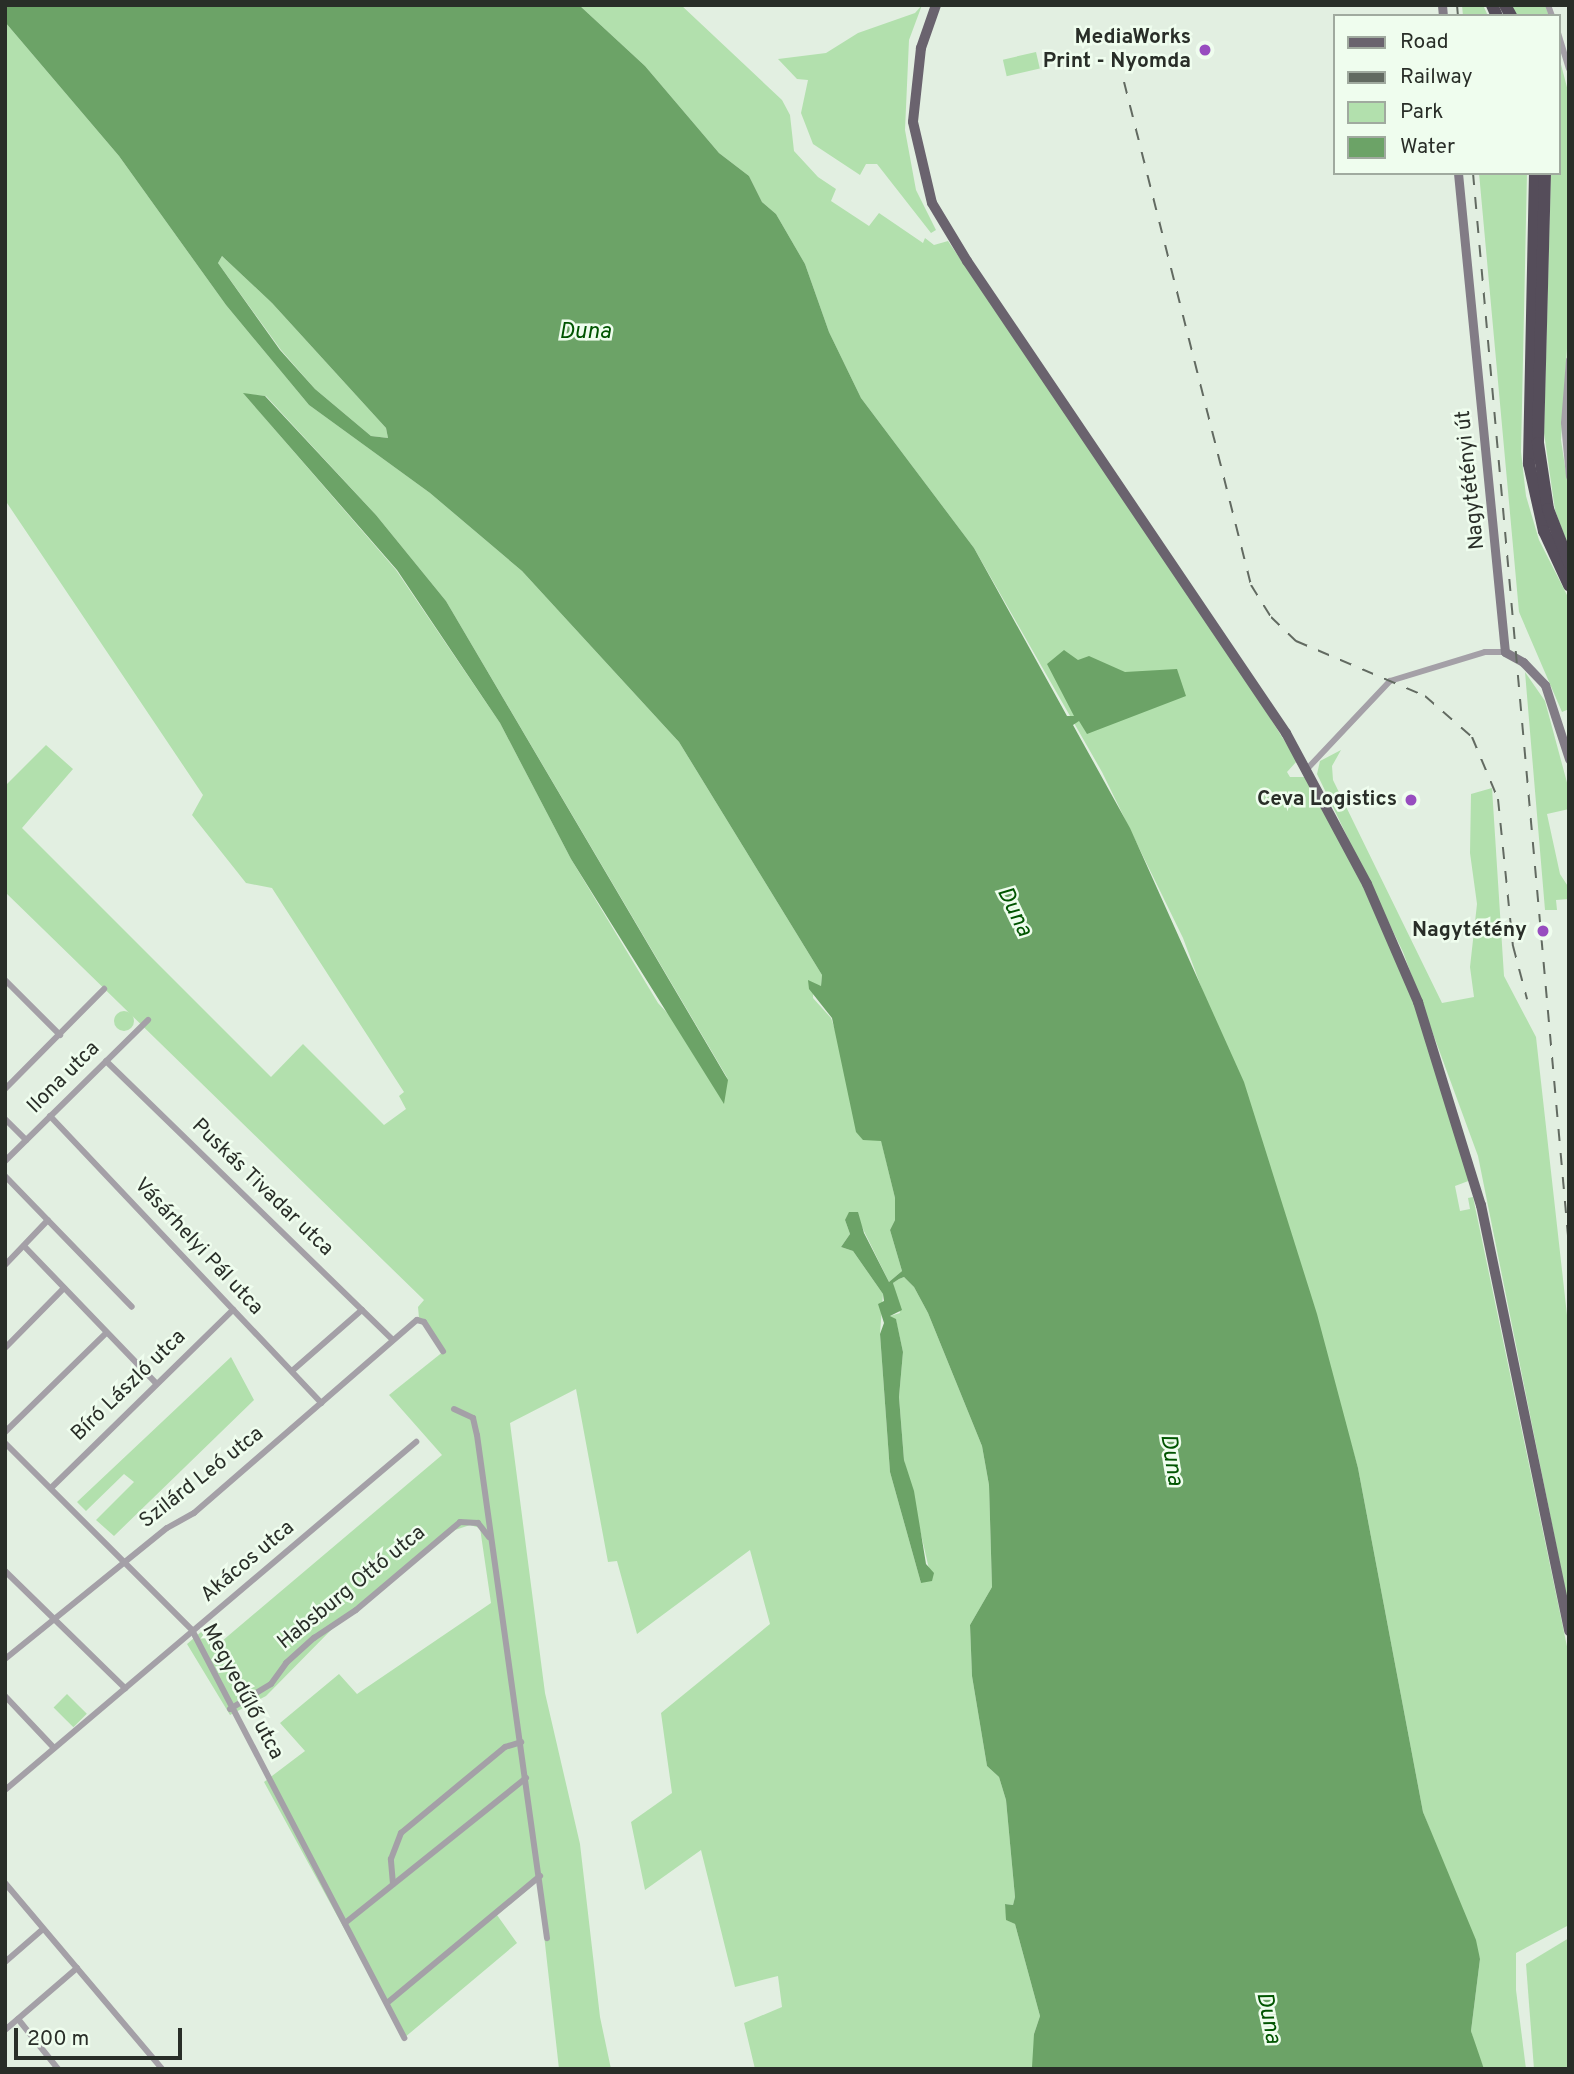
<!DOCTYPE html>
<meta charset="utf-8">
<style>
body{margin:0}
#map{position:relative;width:1574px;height:2074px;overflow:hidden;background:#e2efe1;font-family:Overpass,sans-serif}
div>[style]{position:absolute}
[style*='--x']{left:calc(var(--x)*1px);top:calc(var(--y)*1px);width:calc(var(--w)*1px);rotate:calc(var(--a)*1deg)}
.green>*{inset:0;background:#b2e0ad;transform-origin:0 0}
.round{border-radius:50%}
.water>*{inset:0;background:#6ca367}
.street>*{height:6px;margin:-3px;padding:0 3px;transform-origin:3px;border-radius:3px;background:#a4a0a7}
.secondary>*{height:9px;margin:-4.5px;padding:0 4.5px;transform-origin:4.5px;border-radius:4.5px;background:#827c86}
.primary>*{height:10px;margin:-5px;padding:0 5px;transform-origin:5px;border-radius:5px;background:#6a636e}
.highway>*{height:12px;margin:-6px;padding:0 6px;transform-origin:6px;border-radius:6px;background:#554d5a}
.rail>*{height:2px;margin-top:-1px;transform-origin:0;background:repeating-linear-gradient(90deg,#626a61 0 12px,transparent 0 24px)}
.dots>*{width:19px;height:19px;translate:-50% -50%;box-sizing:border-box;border:4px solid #effdee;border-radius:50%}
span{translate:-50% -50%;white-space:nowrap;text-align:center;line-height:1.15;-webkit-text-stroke:5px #effdee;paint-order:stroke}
.poi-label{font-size:21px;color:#292e28;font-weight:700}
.right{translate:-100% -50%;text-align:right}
.street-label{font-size:21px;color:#292e28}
.water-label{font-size:23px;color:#005400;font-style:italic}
.frame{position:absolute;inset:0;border:7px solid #292e28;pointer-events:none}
.legend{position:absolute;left:1333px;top:14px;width:228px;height:161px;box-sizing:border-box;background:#effdee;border:2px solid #a0aa9f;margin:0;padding:9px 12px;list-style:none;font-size:21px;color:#292e28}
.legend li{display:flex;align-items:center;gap:14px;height:35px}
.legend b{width:35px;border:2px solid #a0aa9f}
.scale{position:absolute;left:14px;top:2028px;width:168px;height:32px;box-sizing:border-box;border:4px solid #292e28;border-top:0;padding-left:9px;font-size:21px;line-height:24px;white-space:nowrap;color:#292e28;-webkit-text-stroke:5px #effdee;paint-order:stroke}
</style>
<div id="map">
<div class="green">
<div style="clip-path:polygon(579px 5px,681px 5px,782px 100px,790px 115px,794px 151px,818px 177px,836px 189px,831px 201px,869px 226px,879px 213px,923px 243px,925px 238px,934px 245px,948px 241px,1249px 684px,1297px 761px,1287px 772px,1290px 777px,1306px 777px,1337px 830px,1411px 992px,1471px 1180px,1455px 1186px,1460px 1211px,1470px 1209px,1468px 1198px,1473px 1197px,1569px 1656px,1569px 1925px,1516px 1953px,1516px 1990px,1526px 2069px,1484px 2069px,1477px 2052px,1471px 2031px,1480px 1959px,1423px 1812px,1358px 1468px,1282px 1205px,1183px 938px,1102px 772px,974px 548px,861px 398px,829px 332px,805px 264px,776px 214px,762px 202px,749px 176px,719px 153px,645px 66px)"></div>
<div style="clip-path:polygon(922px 5px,909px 40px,905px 130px,916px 190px,936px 230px,931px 233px,877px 164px,866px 164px,860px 175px,813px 144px,801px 113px,808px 80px,797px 79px,778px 59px,826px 53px,858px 33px,915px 13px)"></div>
<div style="clip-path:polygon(1462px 5px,1483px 5px,1488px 16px,1463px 16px)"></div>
<div style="clip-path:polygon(1511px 5px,1545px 5px,1549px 16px,1516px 16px)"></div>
<div style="clip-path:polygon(evenodd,5px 22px,119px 156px,226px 305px,309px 405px,430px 493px,522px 571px,679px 742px,822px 975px,821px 986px,814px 985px,813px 998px,831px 1018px,872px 1137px,881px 1140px,895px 1198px,895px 1220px,890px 1230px,902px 1271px,889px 1282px,860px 1223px,845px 1220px,850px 1234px,841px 1247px,853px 1251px,883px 1294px,880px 1334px,890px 1472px,921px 1583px,929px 1569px,904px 1460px,899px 1397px,903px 1352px,896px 1320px,890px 1316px,900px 1313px,893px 1283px,899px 1279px,904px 1277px,914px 1287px,928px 1313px,982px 1446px,989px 1485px,992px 1587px,970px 1625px,972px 1676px,987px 1766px,999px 1777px,1006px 1800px,1015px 1897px,1013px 1905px,1005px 1904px,1007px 1920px,1015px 1924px,1040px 2016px,1034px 2034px,1034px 2069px,755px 2069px,744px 2023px,782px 2007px,778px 1976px,735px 1987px,701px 1850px,645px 1890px,631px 1822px,672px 1793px,661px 1713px,770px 1624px,750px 1550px,637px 1634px,617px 1561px,608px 1562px,576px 1389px,510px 1423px,545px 1693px,580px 1844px,600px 2017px,611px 2069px,559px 2069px,538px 1881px,497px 1915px,517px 1943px,404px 2038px,264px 1782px,305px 1751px,280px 1723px,339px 1674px,357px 1694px,491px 1603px,480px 1528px,470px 1525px,455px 1530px,335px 1626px,266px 1696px,230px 1715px,187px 1644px,201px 1632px,215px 1647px,442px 1455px,389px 1395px,444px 1351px,419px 1318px,418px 1307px,424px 1300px,5px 892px,5px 786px,46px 745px,73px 769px,22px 828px,271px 1077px,303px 1044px,384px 1125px,406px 1109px,399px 1096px,404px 1092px,272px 888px,246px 883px,192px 815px,203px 795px,5px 500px,5px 22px,244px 394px,266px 396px,376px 515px,446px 601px,728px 1079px,658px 1003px,571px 859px,500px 723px,396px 570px,244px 394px)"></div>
<div style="left:1036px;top:52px;width:17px;height:34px;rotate:77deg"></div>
<div style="clip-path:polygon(1558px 53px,1569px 95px,1569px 318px,1561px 440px,1569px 493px,1569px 549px,1555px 510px,1544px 433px,1551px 173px,1558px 173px)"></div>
<div style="clip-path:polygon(1479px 173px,1527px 173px,1521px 452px,1526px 496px,1539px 540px,1569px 599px,1569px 709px,1562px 712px,1519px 612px)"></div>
<div style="clip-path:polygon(222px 256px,272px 303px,386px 428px,388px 438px,371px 436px,315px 389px,281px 350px,218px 263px)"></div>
<div style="clip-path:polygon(1525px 672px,1545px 701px,1569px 790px,1569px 809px,1547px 814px,1560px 874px,1569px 888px,1569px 899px,1556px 900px,1557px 910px,1545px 910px)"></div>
<div style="clip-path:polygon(1341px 750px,1332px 766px,1333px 780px,1442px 1003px,1474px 997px,1470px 967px,1477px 904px,1470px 853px,1471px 794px,1492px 788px,1504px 976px,1536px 1037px,1569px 1333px,1569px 1609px,1478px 1156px,1403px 952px,1317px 774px,1320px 761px)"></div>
<div class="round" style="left:114px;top:1011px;width:20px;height:20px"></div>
<div style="clip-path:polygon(231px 1357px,254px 1400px,114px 1536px,96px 1520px,134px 1482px,124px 1474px,86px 1511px,77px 1502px)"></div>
<div style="left:67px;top:1694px;width:28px;height:19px;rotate:45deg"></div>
<div style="clip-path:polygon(1569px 1938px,1569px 2069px,1534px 2069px,1526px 1964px)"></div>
</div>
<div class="water">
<div style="clip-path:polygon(evenodd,5px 5px,579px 5px,645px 66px,719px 153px,749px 176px,762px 202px,776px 214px,805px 264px,829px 332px,861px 398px,974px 548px,1067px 716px,1074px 716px,1047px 664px,1064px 650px,1078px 660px,1089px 656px,1125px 672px,1177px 669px,1186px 696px,1087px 734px,1079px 721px,1073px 725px,1130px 828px,1244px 1082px,1317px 1314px,1358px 1468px,1423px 1812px,1476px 1940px,1480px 1959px,1471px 2031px,1484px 2069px,1032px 2067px,1034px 2034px,1040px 2016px,1015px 1924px,1006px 1920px,1005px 1904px,1013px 1905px,1015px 1897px,1006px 1800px,999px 1777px,987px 1766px,972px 1676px,970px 1625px,992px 1587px,989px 1485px,982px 1446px,928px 1313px,914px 1287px,904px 1277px,899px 1279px,893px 1283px,902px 1310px,890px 1316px,896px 1319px,903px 1352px,899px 1397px,904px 1460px,914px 1491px,926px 1564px,934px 1573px,932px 1581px,921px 1583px,890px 1472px,880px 1334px,884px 1323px,878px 1304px,884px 1301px,883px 1294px,853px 1251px,841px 1247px,850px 1234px,845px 1220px,849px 1212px,858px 1212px,864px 1233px,889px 1282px,902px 1271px,890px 1230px,895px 1220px,895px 1198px,881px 1141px,863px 1140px,856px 1132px,832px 1018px,809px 989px,808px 980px,821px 986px,822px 975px,679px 742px,522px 571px,430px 493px,309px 405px,226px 305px,119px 156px,5px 22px,5px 5px,222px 256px,272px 303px,386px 428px,388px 438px,371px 436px,315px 389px,280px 350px,218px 263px,222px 256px)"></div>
<div style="clip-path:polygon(243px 393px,265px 396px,376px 515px,446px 601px,728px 1080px,724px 1104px,571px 859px,500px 723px,397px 570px)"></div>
</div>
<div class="street">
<div style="--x:1548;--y:5;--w:12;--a:70"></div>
<div style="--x:1558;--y:33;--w:37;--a:73"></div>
<div style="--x:1569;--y:360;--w:63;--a:94.5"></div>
<div style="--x:1564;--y:423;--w:54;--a:84.7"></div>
<div style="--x:1307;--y:769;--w:121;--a:-46.7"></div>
<div style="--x:1390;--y:681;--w:99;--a:-17"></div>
<div style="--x:1485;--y:652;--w:20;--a:0"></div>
<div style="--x:5;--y:980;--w:78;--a:45"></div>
<div style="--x:106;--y:1061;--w:400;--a:44.2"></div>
<div style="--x:5;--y:1089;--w:141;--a:-45.3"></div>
<div style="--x:50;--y:1116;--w:395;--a:46.6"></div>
<div style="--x:5;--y:1119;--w:30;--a:45"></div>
<div style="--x:5;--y:1161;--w:201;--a:-44.6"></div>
<div style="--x:5;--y:1176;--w:182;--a:45.9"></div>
<div style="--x:24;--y:1246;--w:190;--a:46.1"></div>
<div style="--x:5;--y:1265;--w:62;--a:-46.3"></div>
<div style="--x:5;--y:1348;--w:84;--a:-45.5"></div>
<div style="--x:292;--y:1371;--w:93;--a:-41.1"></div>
<div style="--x:454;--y:1409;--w:21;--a:25"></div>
<div style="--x:473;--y:1418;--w:17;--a:77"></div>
<div style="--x:477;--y:1435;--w:508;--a:82.08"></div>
<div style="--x:5;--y:1432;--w:141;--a:-44.4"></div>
<div style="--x:5;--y:1443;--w:264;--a:45"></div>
<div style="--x:192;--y:1630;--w:460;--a:62.5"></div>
<div style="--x:51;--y:1488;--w:255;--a:-44.4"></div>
<div style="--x:5;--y:1571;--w:168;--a:44.3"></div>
<div style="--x:5;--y:1659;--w:208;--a:-39"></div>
<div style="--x:167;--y:1528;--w:31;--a:-29"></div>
<div style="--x:194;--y:1513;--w:295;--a:-40.9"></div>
<div style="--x:417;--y:1320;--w:7;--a:16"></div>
<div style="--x:424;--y:1322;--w:35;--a:57"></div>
<div style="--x:5;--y:1696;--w:71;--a:46.7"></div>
<div style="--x:230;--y:1709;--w:48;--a:-31.4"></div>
<div style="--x:271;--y:1684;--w:26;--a:-54"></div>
<div style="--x:286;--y:1663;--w:38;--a:-42"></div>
<div style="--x:314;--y:1638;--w:50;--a:-33.7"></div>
<div style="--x:356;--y:1610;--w:136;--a:-40.2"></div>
<div style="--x:460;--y:1522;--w:18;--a:3"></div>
<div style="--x:478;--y:1523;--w:18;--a:52"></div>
<div style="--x:5;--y:1790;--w:539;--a:-40.26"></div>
<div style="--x:5;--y:1883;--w:243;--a:49.8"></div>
<div style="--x:393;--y:1884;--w:25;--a:-95"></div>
<div style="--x:391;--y:1859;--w:28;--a:-69"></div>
<div style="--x:401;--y:1833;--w:135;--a:-39.6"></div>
<div style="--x:505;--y:1747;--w:17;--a:-17"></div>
<div style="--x:345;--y:1923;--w:232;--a:-38.7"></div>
<div style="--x:5;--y:1962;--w:50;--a:-41"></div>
<div style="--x:387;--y:2003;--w:199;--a:-39.7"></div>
<div style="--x:18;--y:2019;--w:64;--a:51.3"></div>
<div style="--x:5;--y:2030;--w:95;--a:-40.7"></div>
</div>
<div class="secondary">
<div style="--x:1442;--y:5;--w:11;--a:85"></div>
<div style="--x:1458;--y:173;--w:481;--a:84.4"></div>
<div style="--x:1505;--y:652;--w:21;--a:29"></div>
<div style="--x:1523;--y:662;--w:32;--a:46"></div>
<div style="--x:1545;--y:685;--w:78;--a:72"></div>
</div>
<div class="primary">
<div style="--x:936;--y:5;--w:46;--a:109.2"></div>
<div style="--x:921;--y:48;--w:74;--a:96.2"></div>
<div style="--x:913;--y:122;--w:83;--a:76.8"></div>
<div style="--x:932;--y:203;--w:68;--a:58.9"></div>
<div style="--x:967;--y:261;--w:570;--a:55.95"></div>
<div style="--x:1286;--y:733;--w:171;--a:61.8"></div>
<div style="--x:1367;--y:884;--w:129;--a:66.6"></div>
<div style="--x:1418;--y:1002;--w:213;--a:72.8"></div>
<div style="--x:1481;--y:1205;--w:435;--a:78.3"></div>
</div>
<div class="highway">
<div style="--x:1492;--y:5;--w:12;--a:66"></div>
<div style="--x:1505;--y:5;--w:13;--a:61"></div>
<div style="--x:1535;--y:173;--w:291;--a:91.2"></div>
<div style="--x:1529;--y:464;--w:69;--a:77.4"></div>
<div style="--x:1544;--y:531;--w:60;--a:65.2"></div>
<div style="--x:1545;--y:173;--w:270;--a:91.5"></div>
<div style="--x:1538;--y:443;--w:67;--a:81.4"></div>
<div style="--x:1548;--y:509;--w:58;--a:68.7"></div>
</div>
<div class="rail">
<div style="--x:1457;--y:5;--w:11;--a:85"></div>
<div style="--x:1124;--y:82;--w:519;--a:75.83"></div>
<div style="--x:1251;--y:585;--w:38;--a:58"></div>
<div style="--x:1271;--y:617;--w:35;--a:44"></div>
<div style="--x:1296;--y:641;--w:140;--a:23.1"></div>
<div style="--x:1425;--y:696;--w:62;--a:41.1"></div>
<div style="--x:1472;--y:737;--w:67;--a:67.2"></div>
<div style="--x:1498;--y:799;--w:148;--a:84.2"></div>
<div style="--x:1513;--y:946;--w:55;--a:75.2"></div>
<div style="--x:1473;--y:173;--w:1078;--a:84.89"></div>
</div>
<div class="dots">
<div style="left:1205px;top:50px;background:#974dbf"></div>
<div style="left:1411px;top:800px;background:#974dbf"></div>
<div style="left:1543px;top:931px;background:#974dbf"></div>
</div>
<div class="poi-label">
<span class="right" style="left:1191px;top:50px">MediaWorks<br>Print - Nyomda</span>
<span class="right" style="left:1397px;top:800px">Ceva Logistics</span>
<span class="right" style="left:1527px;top:931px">Nagytétény</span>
</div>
<div class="street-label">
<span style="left:1471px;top:480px;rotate:-96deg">Nagytétényi út</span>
<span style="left:64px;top:1078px;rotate:-45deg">Ilona utca</span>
<span style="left:262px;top:1188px;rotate:44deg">Puskás Tivadar utca</span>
<span style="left:198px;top:1247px;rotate:47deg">Vásárhelyi Pál utca</span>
<span style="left:129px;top:1386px;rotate:-44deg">Bíró László utca</span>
<span style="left:202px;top:1478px;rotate:-38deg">Szilárd Leó utca</span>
<span style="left:248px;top:1562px;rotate:-40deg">Akácos utca</span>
<span style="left:352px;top:1588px;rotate:-39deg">Habsburg Ottó utca</span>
<span style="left:242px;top:1692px;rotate:62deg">Megyedűlő utca</span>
</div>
<div class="water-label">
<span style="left:585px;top:333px">Duna</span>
<span style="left:1013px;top:912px;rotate:64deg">Duna</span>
<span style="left:1170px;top:1460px;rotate:81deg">Duna</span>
<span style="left:1267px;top:2018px;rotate:79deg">Duna</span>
</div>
<div class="frame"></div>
<ul class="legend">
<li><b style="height:9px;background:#6a636e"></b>Road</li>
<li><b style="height:9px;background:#626a61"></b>Railway</li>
<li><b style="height:19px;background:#b2e0ad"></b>Park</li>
<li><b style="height:19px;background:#6ca367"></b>Water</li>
</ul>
<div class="scale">200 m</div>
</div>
